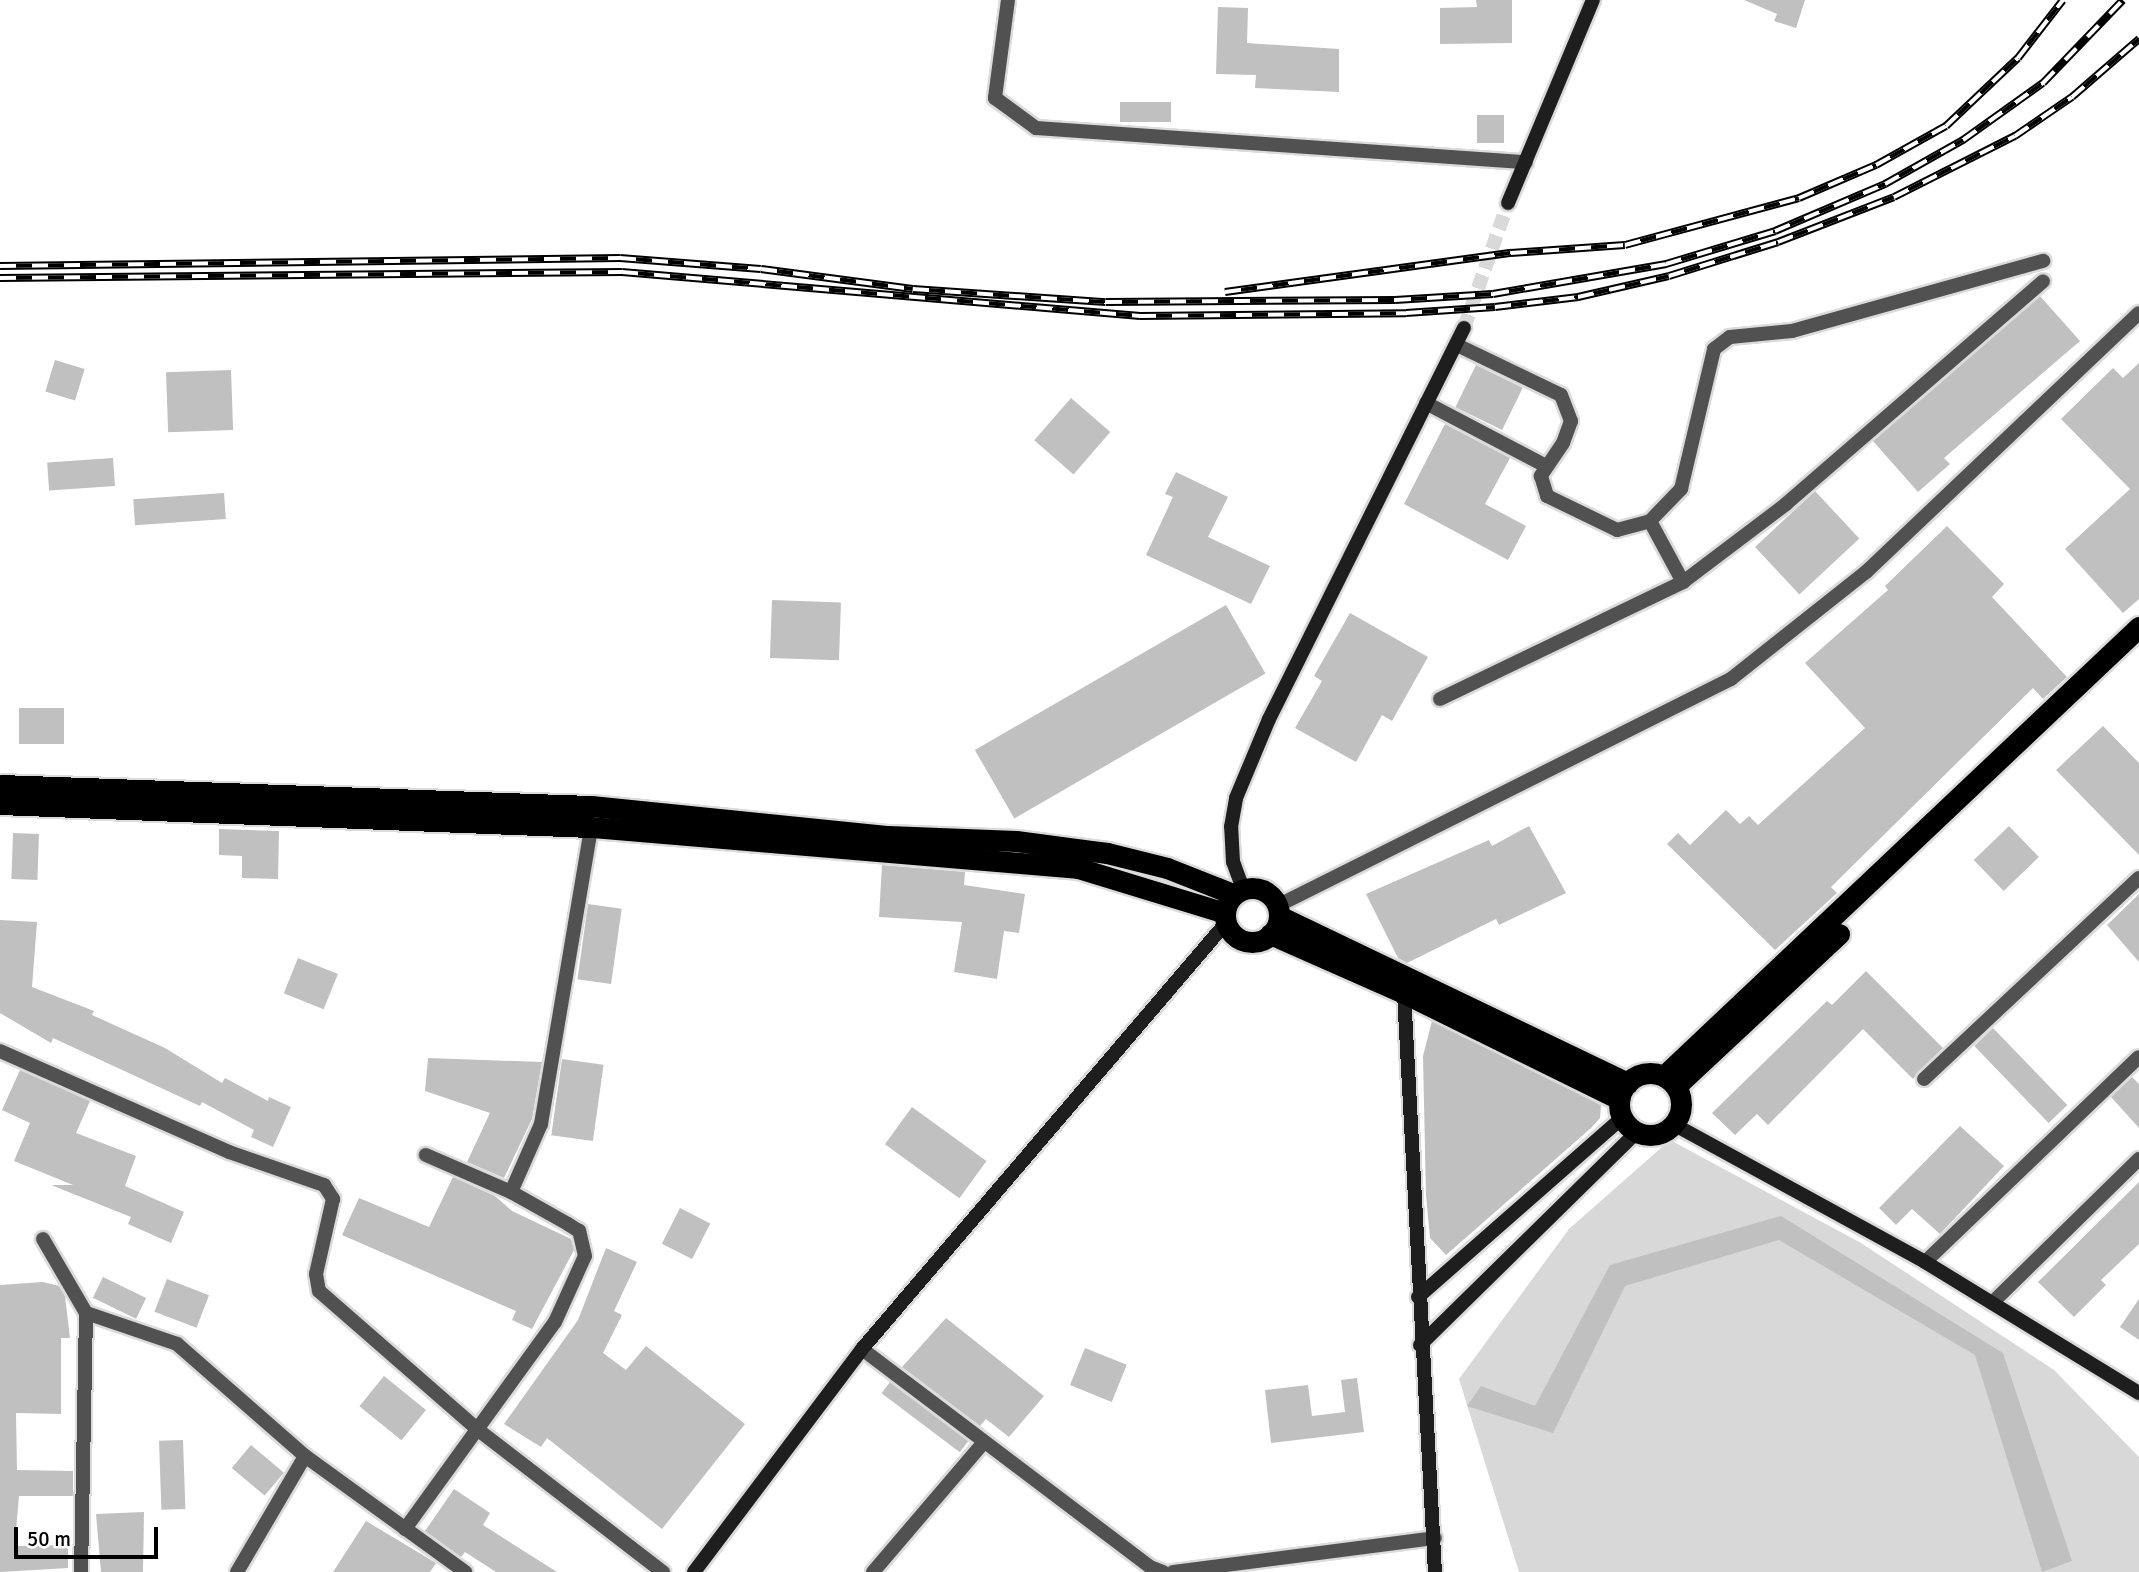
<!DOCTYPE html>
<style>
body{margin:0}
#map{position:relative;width:2139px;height:1572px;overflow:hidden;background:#fff;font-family:Signika,sans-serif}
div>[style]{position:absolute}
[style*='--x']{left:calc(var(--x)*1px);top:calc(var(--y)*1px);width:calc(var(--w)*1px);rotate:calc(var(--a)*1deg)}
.green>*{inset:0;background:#d8d8d8}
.building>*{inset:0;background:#c0c0c0;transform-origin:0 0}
.secondary-tunnel>*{height:14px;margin-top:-7px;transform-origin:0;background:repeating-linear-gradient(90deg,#d9d9d9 0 14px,transparent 0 21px)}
.roads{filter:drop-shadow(2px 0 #dbdbdb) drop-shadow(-2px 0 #dbdbdb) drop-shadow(0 2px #dbdbdb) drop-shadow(0 -2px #dbdbdb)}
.street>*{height:14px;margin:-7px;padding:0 7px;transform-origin:7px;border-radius:7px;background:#515151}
.secondary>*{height:14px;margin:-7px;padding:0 7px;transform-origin:7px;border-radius:7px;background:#1e1e1e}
.highway>*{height:21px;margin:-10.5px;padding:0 10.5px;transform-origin:10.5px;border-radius:10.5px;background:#000}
.highway>.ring{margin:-10.5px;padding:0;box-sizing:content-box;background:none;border:21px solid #000;border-radius:50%}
.rail>*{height:8px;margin-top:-4px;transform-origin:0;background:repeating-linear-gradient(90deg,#fff 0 16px,#000 0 32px);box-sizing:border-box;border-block:2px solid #000}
span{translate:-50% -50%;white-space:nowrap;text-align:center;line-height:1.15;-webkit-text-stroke:5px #fff;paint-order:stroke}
.scale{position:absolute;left:14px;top:1527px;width:144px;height:32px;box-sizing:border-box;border:4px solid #000;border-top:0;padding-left:9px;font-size:21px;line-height:24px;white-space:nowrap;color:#000;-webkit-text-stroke:5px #fff;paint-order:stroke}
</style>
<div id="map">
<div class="green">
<div style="clip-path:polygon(1670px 1140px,1861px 1243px,2054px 1370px,2139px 1457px,2139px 1572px,1519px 1572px,1459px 1379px,1569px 1229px)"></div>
</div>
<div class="building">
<div style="clip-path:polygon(1476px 0,1512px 0,1512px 43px,1440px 44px,1440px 8px,1477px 7px)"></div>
<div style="clip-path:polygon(1744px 0,1805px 0,1796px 28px,1774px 21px,1777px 14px)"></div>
<div style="clip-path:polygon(1218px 7px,1248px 8px,1247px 43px,1339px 49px,1339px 92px,1255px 88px,1256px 75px,1216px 74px)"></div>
<div style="left:1120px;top:102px;width:51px;height:20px"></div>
<div style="left:1477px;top:115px;width:27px;height:28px"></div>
<div style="clip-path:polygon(2040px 296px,2080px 341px,1944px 458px,1950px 464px,1918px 492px,1873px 441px)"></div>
<div style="left:55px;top:360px;width:31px;height:33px;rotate:17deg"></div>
<div style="clip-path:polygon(2139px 363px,2139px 599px,2123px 613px,2065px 549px,2130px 489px,2061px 419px,2113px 368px,2123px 378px)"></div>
<div style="left:1476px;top:365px;width:52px;height:47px;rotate:26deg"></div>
<div style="left:231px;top:370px;width:60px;height:65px;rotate:88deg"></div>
<div style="left:1071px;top:398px;width:52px;height:56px;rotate:41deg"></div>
<div style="clip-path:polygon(1445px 424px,1510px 458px,1485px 504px,1526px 526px,1508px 560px,1404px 504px)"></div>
<div style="left:113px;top:458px;width:28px;height:66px;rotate:86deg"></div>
<div style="clip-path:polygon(1176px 472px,1228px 497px,1208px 537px,1270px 566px,1251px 604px,1146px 555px,1173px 497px,1165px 494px)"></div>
<div style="left:1815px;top:491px;width:65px;height:82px;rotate:47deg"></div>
<div style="left:224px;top:493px;width:26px;height:91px;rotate:86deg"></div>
<div style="clip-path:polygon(1947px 526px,2004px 584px,1992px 597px,2067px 677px,2043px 699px,2033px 688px,1831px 887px,1837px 893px,1775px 950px,1667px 844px,1678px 833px,1690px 845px,1726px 810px,1740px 824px,1749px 816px,1758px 825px,1865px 728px,1805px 663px,1888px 590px,1885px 586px)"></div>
<div style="left:772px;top:600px;width:69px;height:58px;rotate:2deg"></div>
<div style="left:1226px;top:605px;width:79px;height:290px;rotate:60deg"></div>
<div style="clip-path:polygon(1350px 613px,1428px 657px,1392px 721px,1382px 715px,1356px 762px,1295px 728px,1322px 681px,1314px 676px)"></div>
<div style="left:19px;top:708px;width:45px;height:36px"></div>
<div style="clip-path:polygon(2103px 726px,2139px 763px,2139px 855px,2056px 770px)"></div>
<div style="clip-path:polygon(1529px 826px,1566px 893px,1499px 925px,1496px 919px,1407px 963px,1398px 958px,1366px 894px,1489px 840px,1492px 846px)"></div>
<div style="left:2009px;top:826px;width:43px;height:49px;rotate:46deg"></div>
<div style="clip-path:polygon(219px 829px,279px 831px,278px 879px,242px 878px,242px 856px,219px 855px)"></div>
<div style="left:13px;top:833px;width:26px;height:46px;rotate:2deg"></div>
<div style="clip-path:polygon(882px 865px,965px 872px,964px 885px,1025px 894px,1019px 933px,1004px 931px,997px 979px,954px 972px,962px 922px,879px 917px)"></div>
<div style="clip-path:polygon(2139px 894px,2139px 962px,2107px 925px)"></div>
<div style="left:588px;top:904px;width:34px;height:76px;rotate:8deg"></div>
<div style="clip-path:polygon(0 920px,37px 922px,32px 987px,94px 1011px,92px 1015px,165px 1048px,222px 1083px,225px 1078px,268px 1101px,269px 1097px,291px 1107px,273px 1147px,251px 1137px,254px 1130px,202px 1102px,200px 1106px,53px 1038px,51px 1043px,0 1013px)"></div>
<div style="left:298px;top:958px;width:43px;height:38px;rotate:22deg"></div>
<div style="clip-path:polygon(1866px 971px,1943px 1048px,1913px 1079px,1863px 1029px,1768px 1125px,1757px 1114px,1735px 1135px,1712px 1113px,1827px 1001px,1832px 1005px)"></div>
<div style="clip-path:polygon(1432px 1021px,1601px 1105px,1600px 1118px,1591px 1128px,1446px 1255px,1430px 1238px,1426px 1195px,1423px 1056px)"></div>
<div style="left:1993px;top:1028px;width:107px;height:26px;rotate:46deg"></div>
<div style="clip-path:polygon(428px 1058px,542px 1062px,532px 1119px,504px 1178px,467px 1162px,490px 1113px,425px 1091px)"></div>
<div style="left:562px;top:1059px;width:42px;height:77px;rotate:8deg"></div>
<div style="clip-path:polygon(20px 1070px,90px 1101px,76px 1133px,136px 1156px,125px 1186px,184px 1212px,171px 1243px,128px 1224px,131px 1217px,51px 1185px,73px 1185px,14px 1161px,30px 1123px,2px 1110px)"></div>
<div style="clip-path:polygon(2132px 1077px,2139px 1084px,2139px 1128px,2111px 1097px)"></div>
<div style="left:912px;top:1107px;width:92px;height:46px;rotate:36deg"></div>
<div style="clip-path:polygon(1960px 1126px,2004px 1166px,1940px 1234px,1912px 1209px,1896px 1225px,1879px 1208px)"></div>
<div style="clip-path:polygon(453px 1177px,495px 1196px,512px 1211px,571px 1239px,574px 1250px,532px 1329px,512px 1320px,516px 1311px,342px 1235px,359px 1198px,429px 1227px)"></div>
<div style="clip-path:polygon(2139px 1182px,2139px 1244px,2101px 1280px,2106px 1285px,2074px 1317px,2038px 1282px)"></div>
<div style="left:680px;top:1208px;width:34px;height:40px;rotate:27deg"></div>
<div style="clip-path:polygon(1781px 1216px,2003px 1353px,2072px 1561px,2042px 1572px,1975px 1355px,1779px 1240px,1625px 1286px,1553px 1433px,1467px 1406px,1481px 1386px,1535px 1406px,1610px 1265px)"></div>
<div style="clip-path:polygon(606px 1248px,637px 1262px,614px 1311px,622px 1315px,603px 1353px,626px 1370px,646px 1346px,745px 1424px,662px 1529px,547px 1438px,541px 1447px,504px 1424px,578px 1320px)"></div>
<div style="left:103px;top:1277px;width:48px;height:23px;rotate:26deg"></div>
<div style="left:167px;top:1279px;width:45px;height:35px;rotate:21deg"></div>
<div style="clip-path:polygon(43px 1282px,59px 1286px,65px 1296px,70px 1338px,61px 1338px,61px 1414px,16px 1413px,17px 1470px,73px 1471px,73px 1496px,19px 1496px,15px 1542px,18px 1546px,68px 1545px,68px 1568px,0 1572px,0 1285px)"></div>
<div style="clip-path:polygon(2139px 1299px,2139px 1340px,2120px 1327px)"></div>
<div style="clip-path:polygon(946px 1318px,1044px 1396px,1009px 1437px,986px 1419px,980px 1426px,902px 1367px)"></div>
<div style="left:1085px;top:1348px;width:45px;height:40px;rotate:22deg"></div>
<div style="left:384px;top:1376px;width:54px;height:39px;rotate:39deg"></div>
<div style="clip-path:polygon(1357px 1378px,1364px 1432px,1271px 1443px,1265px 1390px,1308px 1385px,1312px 1416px,1345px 1412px,1341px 1380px)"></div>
<div style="left:890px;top:1382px;width:98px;height:14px;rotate:37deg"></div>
<div style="left:183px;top:1440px;width:69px;height:24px;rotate:88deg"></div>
<div style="left:251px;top:1445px;width:43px;height:30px;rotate:40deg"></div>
<div style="clip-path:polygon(454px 1489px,490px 1513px,483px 1525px,557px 1572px,496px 1572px,465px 1552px,461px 1557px,425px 1531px)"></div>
<div style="clip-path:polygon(144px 1512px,143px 1572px,101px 1572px,96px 1514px)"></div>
<div style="clip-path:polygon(366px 1521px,436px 1563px,430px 1572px,333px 1572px)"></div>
</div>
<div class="secondary-tunnel">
<div style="--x:1464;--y:328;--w:133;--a:-70.6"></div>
</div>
<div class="roads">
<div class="street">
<div style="--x:1008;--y:0;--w:99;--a:97.6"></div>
<div style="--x:995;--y:98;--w:51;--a:36.2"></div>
<div style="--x:1036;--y:128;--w:491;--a:4"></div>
<div style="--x:1457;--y:345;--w:115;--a:25.7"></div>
<div style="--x:1561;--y:395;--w:28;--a:69"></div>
<div style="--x:1571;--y:421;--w:23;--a:110"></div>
<div style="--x:1563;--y:443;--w:40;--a:124"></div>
<div style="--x:1541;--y:476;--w:21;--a:73"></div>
<div style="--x:1547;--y:496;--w:78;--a:25.9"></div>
<div style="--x:1617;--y:530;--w:34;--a:-15"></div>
<div style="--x:1650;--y:521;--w:45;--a:-45.9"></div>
<div style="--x:1681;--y:489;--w:144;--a:-76.7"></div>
<div style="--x:1714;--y:349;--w:20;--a:-37"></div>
<div style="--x:1730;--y:337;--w:62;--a:-5.5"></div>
<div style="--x:1792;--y:331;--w:261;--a:-15.6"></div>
<div style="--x:1426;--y:403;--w:136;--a:27.7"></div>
<div style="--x:1650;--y:521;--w:69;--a:61.6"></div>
<div style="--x:1440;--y:699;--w:270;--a:-25.7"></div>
<div style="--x:1683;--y:582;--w:129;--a:-37.1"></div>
<div style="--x:1786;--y:504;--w:340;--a:-40.9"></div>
<div style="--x:1277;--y:906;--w:508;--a:-26.57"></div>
<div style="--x:1731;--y:679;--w:172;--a:-38.4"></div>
<div style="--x:1866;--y:572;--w:376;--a:-43.5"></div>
<div style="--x:0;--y:1051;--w:250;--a:23.8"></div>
<div style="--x:229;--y:1152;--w:101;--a:19.2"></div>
<div style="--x:324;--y:1185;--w:17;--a:57"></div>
<div style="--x:333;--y:1199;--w:77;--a:102.8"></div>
<div style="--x:316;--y:1274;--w:17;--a:80"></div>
<div style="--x:319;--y:1291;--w:210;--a:41.1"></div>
<div style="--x:477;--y:1429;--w:235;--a:37.6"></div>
<div style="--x:1924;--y:1079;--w:294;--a:-43.1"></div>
<div style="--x:511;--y:1192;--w:74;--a:-66.2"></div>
<div style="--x:541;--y:1124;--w:301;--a:-80.4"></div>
<div style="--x:43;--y:1239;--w:86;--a:59.8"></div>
<div style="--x:86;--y:1313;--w:259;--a:91.1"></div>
<div style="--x:1925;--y:1262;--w:296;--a:-43.8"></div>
<div style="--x:1992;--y:1303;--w:206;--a:-44.4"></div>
<div style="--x:86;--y:1313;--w:96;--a:18.8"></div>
<div style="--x:177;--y:1344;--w:170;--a:41.2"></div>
<div style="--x:305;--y:1456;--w:198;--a:35.9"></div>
<div style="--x:862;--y:1349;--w:361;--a:37.1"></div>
<div style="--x:1150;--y:1567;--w:14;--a:21"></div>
<div style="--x:405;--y:1529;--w:256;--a:-54.1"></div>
<div style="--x:555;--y:1322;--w:72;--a:-65.6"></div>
<div style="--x:585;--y:1256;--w:26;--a:-103"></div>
<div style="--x:579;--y:1231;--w:13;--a:-148"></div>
<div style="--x:568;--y:1224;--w:65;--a:-150.7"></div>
<div style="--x:511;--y:1192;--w:93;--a:-156.5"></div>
<div style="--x:237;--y:1572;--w:134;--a:-59.6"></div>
<div style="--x:873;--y:1572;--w:171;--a:-49.5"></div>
<div style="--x:1173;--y:1572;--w:264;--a:-7.4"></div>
</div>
<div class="secondary">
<div style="--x:1508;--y:203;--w:220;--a:-67.3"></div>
<div style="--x:1243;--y:889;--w:29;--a:-110"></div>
<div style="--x:1233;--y:862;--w:35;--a:-93"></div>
<div style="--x:1231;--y:827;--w:29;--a:-80"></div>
<div style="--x:1236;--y:798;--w:86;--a:-67.3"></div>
<div style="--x:1269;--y:719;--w:437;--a:-63.5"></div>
<div style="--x:1404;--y:993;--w:580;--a:86.94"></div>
<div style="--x:1675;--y:1125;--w:285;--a:28.7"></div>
<div style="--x:1925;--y:1262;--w:251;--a:31.5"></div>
<div style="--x:1418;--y:1297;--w:271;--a:-41.3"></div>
<div style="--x:1420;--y:1345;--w:304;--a:-44.5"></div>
<div style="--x:694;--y:1572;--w:279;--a:-53"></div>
<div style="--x:862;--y:1349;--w:560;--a:-49.49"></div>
</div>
<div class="highway">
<div style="--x:0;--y:785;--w:591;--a:2.04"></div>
<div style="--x:591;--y:806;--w:299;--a:5.8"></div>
<div style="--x:888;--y:836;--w:128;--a:2.2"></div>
<div style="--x:1016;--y:841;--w:92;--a:7.5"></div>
<div style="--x:1107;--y:853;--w:62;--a:14"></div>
<div style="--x:1167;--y:868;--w:71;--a:21.5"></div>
<div style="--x:0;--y:804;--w:591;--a:2.23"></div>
<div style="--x:591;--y:827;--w:489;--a:4.8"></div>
<div style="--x:1078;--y:868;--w:154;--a:17"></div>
<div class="ring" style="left:1225px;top:888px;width:33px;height:33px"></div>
<div style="--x:1279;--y:916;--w:387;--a:25.6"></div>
<div style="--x:1270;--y:934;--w:146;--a:23.8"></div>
<div style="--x:1404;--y:993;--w:240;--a:26.2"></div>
<div class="ring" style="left:1619px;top:1073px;width:41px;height:41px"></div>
<div style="--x:1664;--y:1076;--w:654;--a:-43.39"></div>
<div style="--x:1676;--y:1086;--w:223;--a:-43"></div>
</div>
</div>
<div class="rail">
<div style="--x:0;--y:266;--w:620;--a:-0.74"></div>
<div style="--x:620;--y:258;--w:141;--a:4.5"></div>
<div style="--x:761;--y:269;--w:153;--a:7.5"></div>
<div style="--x:913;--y:289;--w:193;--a:3.9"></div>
<div style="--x:1106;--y:302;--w:289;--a:-0.4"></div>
<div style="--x:1395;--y:300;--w:98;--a:-3.5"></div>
<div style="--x:1493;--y:294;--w:176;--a:-9.8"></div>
<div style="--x:1666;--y:264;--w:114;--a:-16.8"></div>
<div style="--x:1775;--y:231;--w:120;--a:-23.1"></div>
<div style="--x:1885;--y:184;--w:90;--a:-29.4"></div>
<div style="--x:1963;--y:140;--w:98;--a:-35.5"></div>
<div style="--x:2043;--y:83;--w:115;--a:-46.1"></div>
<div style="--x:0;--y:278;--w:622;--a:-0.55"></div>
<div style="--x:622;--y:272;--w:520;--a:4.86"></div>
<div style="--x:1140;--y:316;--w:266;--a:-0.6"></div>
<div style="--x:1406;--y:313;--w:89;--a:-3.9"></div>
<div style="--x:1495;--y:307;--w:84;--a:-6.9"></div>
<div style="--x:1578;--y:297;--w:93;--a:-13"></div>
<div style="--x:1669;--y:276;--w:114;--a:-17.3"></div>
<div style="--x:1778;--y:242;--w:124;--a:-21.2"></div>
<div style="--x:1894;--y:197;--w:136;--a:-26.8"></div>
<div style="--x:2015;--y:136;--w:69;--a:-34.4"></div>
<div style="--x:2072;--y:97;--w:89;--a:-40.9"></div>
<div style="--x:1225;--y:292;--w:289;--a:-7.8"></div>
<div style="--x:1511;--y:253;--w:114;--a:-4"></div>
<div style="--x:1625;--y:245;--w:180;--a:-15.1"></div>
<div style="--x:1799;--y:198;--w:84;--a:-23.2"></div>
<div style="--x:1876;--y:165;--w:80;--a:-29.1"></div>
<div style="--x:1946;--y:126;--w:99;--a:-43.4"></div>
<div style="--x:2018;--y:58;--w:73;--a:-52.2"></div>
</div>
<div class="scale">50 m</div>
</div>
